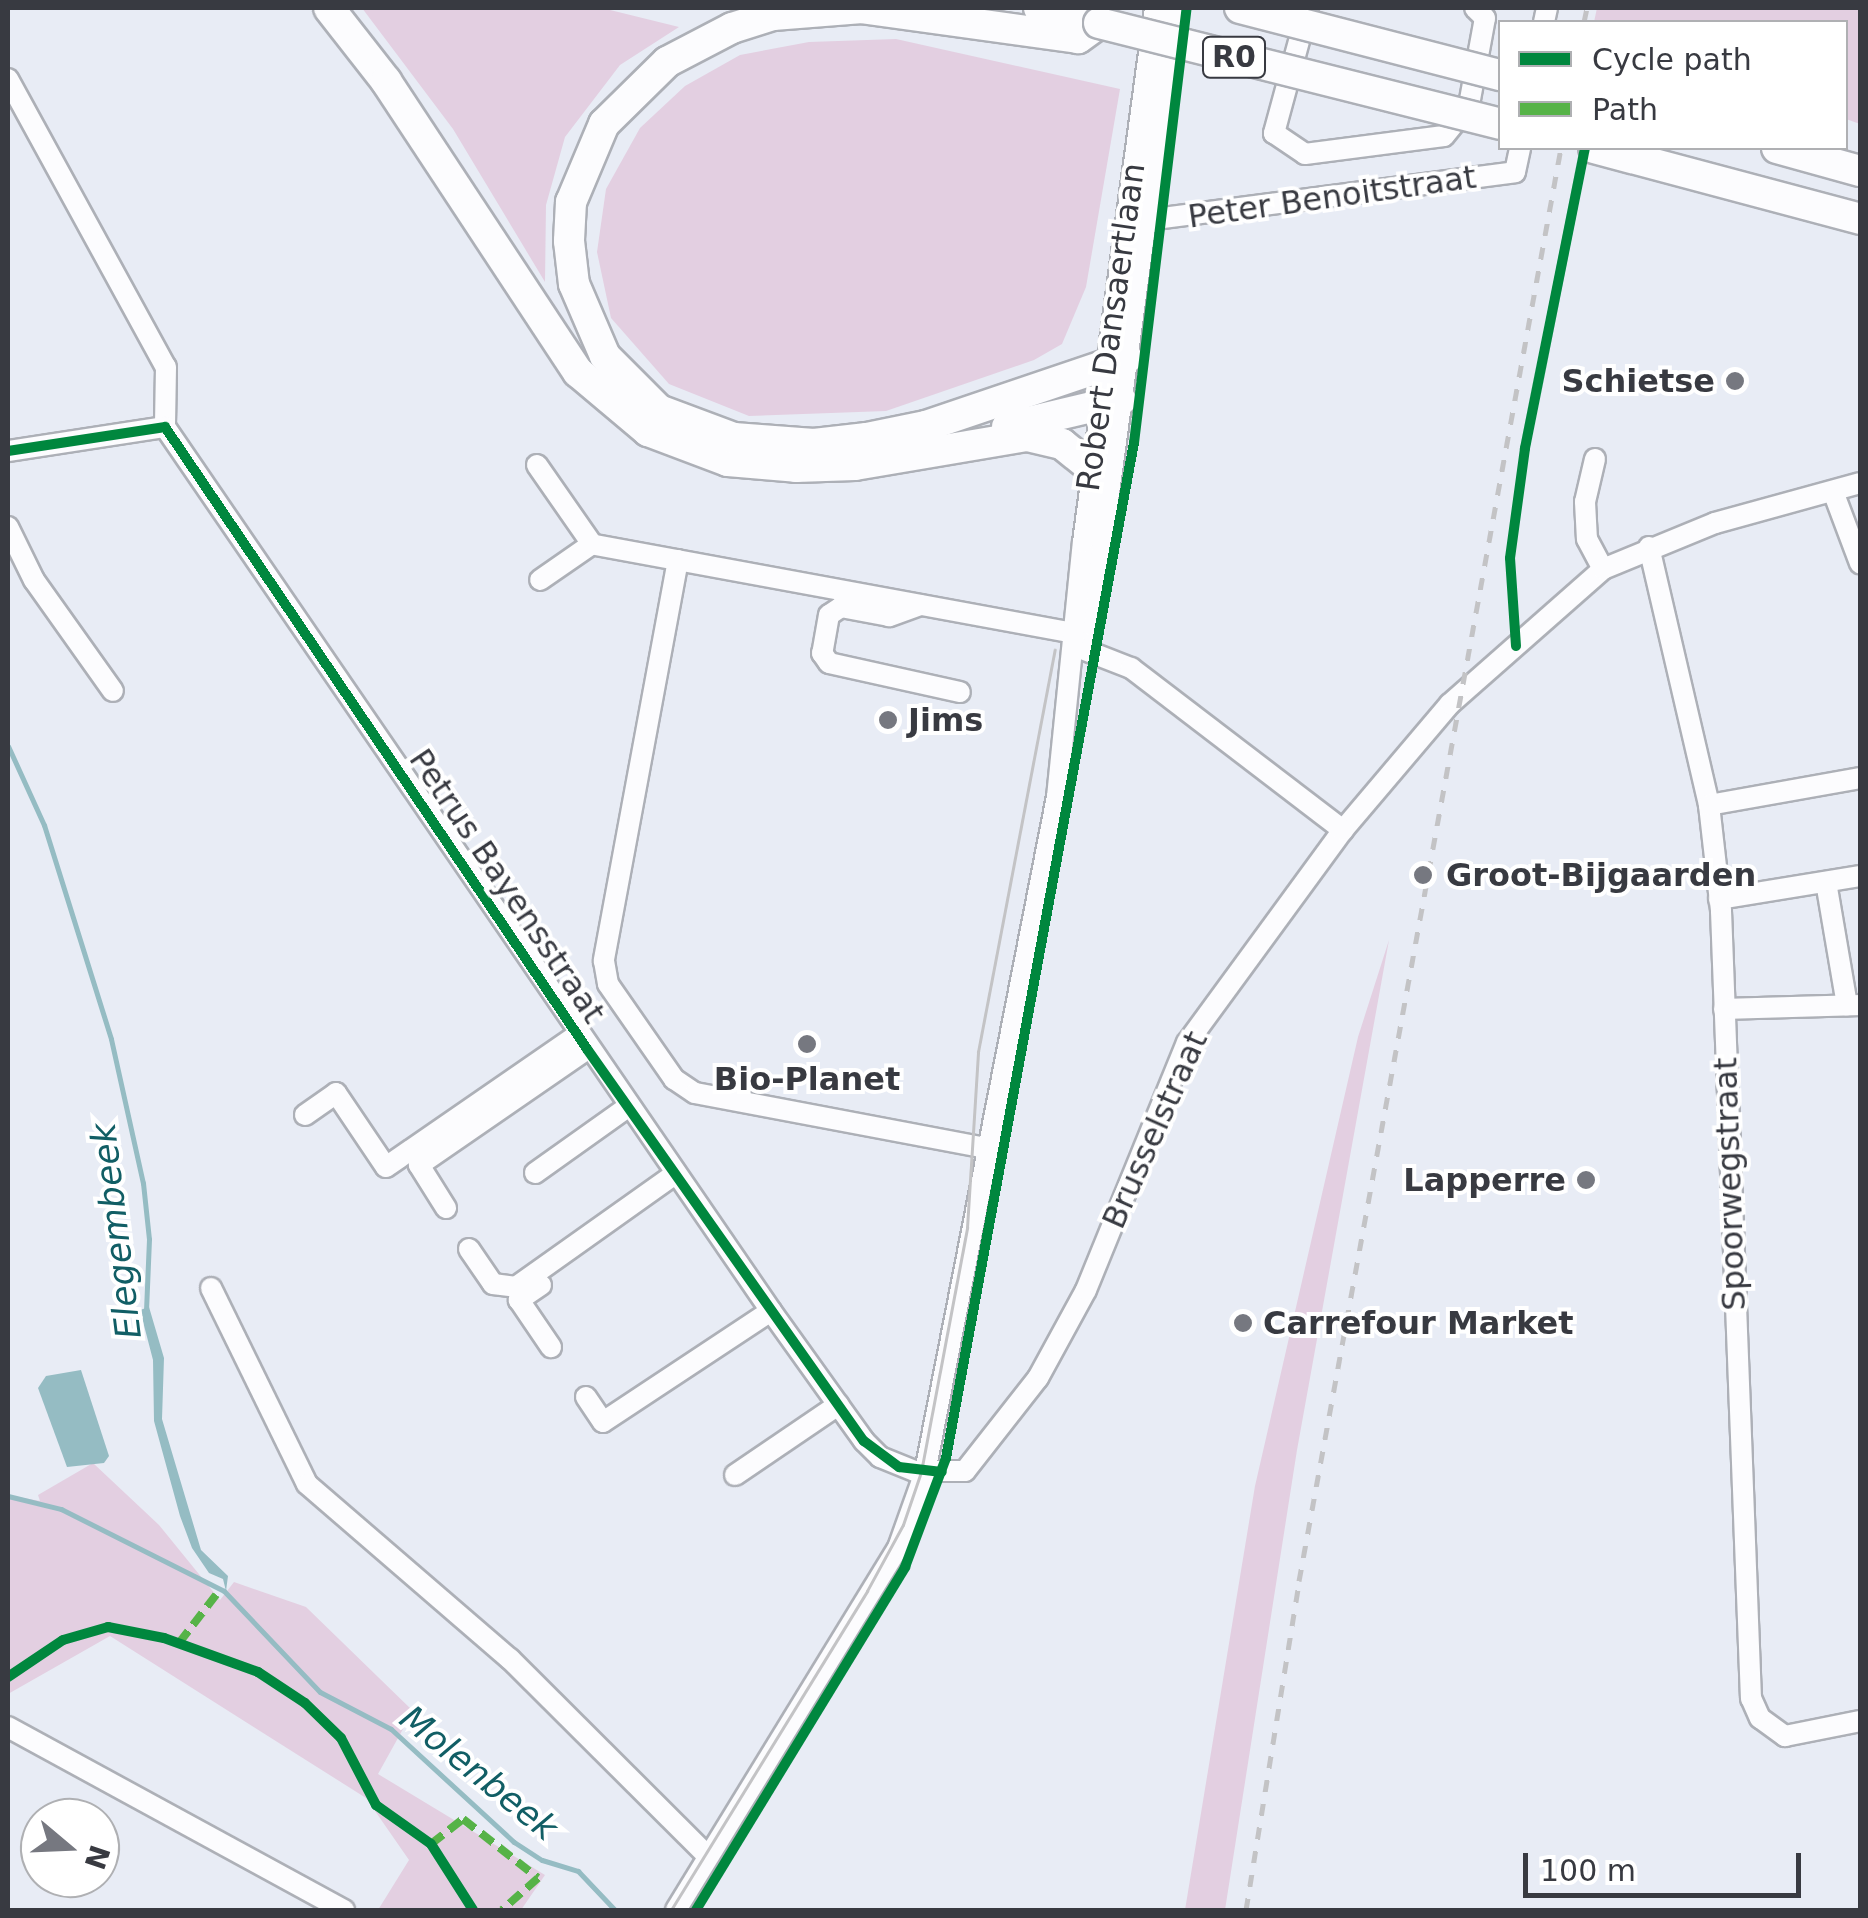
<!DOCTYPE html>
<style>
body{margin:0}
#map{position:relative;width:1868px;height:1918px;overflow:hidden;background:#e8ecf5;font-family:"DejaVu Sans",sans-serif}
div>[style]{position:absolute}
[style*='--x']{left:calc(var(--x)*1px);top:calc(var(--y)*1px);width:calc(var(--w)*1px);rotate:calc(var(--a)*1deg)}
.green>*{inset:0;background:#e3cfe1}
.water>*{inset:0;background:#95bcc3}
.stream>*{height:5px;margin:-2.5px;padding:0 2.5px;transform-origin:2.5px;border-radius:2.5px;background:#95bcc3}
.roads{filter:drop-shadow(2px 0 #adb0b7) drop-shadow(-2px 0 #adb0b7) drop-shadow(0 2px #adb0b7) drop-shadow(0 -2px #adb0b7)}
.minor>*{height:20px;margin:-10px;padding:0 10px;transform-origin:10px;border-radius:10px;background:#fcfcfe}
.highway>*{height:30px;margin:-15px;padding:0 15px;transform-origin:15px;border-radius:15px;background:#fcfcfe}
.tram>*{height:2.5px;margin:-1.25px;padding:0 1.25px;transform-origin:1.25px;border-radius:1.25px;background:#c3c3c5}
.rail>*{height:5px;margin-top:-2.5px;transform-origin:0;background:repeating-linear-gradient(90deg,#c3c3c5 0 12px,transparent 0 24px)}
.bridges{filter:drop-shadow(2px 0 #adb0b7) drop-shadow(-2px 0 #adb0b7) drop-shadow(0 2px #adb0b7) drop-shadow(0 -2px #adb0b7)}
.highway-bridge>*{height:30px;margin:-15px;padding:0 15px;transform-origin:15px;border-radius:15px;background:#fcfcfe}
.quiet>*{height:8px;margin-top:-4px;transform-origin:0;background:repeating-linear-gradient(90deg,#56b347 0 15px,transparent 0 23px)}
.cycleway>*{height:10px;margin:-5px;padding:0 5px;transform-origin:5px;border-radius:5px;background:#00873e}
.dots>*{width:28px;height:28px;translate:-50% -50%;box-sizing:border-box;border:5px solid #fff;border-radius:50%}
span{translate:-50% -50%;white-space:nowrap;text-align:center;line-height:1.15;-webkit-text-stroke:8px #fff;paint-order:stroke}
.shield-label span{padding:2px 8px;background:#fff;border:2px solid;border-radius:8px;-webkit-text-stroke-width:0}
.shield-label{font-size:30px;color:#383a41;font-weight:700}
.street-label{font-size:32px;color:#383a41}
.poi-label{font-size:32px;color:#383a41;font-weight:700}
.right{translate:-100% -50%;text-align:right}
.left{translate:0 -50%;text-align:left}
.water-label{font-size:35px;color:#115e65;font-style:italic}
.frame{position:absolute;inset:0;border:10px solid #383a41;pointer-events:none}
.legend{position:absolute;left:1498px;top:20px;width:350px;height:130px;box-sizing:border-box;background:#fff;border:2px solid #afb0b3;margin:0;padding:12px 18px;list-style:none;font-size:30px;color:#383a41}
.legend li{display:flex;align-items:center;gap:20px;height:50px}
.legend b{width:50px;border:2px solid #afb0b3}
.north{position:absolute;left:20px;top:1798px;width:100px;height:100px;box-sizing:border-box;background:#fff;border:2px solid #afb0b3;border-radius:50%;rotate:109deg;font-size:28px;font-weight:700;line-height:40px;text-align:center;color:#383a41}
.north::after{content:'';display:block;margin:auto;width:35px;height:45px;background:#767880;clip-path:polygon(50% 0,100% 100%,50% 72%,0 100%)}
.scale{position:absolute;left:1523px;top:1853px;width:278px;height:45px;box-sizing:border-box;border:5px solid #383a41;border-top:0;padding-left:12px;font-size:30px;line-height:35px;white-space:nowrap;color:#383a41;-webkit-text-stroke:8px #fff;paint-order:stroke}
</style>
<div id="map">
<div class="green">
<div style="clip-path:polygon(362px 8px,602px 8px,679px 27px,620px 65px,565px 137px,546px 205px,545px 282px,453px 129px)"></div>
<div style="clip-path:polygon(1597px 8px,1860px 8px,1860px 124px,1846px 119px,1846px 22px,1594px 22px)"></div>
<div style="clip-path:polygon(896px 39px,1120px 89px,1086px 287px,1062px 344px,1034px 360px,886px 411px,749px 416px,669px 384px,611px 318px,597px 252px,606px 189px,640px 128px,685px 86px,740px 55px,809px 42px)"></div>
<div style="clip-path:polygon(1389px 940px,1297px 1450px,1225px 1910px,1185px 1910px,1255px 1486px,1358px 1037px)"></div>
<div style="clip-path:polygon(93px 1463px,159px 1525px,220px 1600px,234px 1582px,306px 1607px,413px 1711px,378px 1774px,545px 1875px,521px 1910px,378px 1910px,409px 1860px,366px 1798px,110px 1636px,8px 1694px,8px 1495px,40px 1501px,38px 1495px)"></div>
</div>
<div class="water">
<div style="clip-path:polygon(149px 1307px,164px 1358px,162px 1419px,201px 1550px,228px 1576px,226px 1591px,223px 1579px,209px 1573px,192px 1548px,180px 1516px,154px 1421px,153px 1360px,140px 1310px)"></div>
<div style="clip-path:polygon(81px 1370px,109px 1456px,104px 1463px,67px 1467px,38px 1388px,46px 1376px)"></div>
</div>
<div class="stream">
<div style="--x:8;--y:746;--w:87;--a:65.5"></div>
<div style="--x:44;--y:825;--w:224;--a:72.6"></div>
<div style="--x:111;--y:1039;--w:148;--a:77.5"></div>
<div style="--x:143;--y:1183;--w:56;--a:83.9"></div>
<div style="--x:149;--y:1239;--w:72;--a:92.4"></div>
<div style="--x:8;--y:1496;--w:55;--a:13.8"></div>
<div style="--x:61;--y:1509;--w:182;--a:26.7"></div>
<div style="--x:224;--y:1591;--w:139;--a:46.5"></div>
<div style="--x:320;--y:1692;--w:80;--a:27.5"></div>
<div style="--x:391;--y:1729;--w:167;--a:42.6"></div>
<div style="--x:514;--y:1842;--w:33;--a:33"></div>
<div style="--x:542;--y:1860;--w:38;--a:17"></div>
<div style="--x:578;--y:1871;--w:54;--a:46.5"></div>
</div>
<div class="roads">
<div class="minor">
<div style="--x:1308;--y:8;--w:130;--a:105.2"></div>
<div style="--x:1274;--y:133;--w:37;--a:34"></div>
<div style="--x:1305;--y:154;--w:140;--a:-7.4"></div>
<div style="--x:1444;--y:136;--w:40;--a:-51"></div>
<div style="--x:1469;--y:105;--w:88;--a:-79.6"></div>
<div style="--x:1485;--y:18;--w:14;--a:-135"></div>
<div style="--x:1544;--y:22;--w:14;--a:-78"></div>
<div style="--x:8;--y:79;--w:328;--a:61.3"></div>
<div style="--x:166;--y:367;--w:60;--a:91"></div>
<div style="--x:165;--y:427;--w:1072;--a:55.57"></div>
<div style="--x:771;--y:1311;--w:160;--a:54.4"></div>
<div style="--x:864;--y:1441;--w:23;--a:45"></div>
<div style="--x:880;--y:1457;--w:38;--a:22"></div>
<div style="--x:915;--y:1471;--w:50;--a:0"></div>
<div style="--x:965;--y:1471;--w:118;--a:-51.9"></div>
<div style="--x:1038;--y:1378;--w:100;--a:-61.4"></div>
<div style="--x:1086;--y:1290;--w:267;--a:-67.8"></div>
<div style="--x:1187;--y:1043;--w:264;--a:-53.8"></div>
<div style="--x:1343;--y:830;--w:165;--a:-49.7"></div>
<div style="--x:1450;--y:704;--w:204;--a:-41.4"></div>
<div style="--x:1603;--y:569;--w:121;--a:-22.3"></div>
<div style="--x:1715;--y:523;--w:150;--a:-15.4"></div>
<div style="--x:1132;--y:222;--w:386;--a:-7.4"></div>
<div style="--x:1515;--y:172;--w:25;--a:-78"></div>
<div style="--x:8;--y:451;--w:159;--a:-8.7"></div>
<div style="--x:1595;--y:459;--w:44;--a:103.1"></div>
<div style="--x:1585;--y:502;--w:37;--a:87"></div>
<div style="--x:1587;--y:539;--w:34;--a:62"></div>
<div style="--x:537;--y:465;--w:96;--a:55.2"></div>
<div style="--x:592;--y:544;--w:63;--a:145.3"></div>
<div style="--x:1834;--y:494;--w:74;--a:69.4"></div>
<div style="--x:8;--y:527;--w:59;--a:63.9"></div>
<div style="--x:34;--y:580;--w:136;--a:54.6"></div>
<div style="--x:590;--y:544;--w:503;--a:10.42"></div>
<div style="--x:1649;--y:547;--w:265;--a:76.9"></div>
<div style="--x:1709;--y:805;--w:107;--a:83.5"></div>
<div style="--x:1721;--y:911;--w:788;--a:87.82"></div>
<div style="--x:1751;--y:1698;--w:22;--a:66"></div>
<div style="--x:1760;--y:1718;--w:31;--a:36"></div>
<div style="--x:1785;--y:1736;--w:76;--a:-11.3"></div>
<div style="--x:678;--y:560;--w:408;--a:100.5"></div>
<div style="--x:604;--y:961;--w:23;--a:80"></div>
<div style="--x:608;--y:984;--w:116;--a:55.2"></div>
<div style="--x:674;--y:1079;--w:25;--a:34"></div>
<div style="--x:695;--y:1093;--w:297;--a:10.7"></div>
<div style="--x:920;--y:605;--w:33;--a:160"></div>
<div style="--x:889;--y:616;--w:49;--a:-169.4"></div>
<div style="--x:841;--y:607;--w:14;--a:146"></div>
<div style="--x:829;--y:615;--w:39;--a:100"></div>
<div style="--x:822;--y:653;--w:12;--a:55"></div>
<div style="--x:829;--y:663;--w:134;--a:12.5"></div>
<div style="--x:1083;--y:637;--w:14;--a:-56"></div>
<div style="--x:1091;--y:625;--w:623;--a:-82.25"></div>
<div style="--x:1077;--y:647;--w:58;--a:21.3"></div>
<div style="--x:1131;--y:668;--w:267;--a:37.4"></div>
<div style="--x:1709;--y:805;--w:153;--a:-10.1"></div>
<div style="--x:1826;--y:882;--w:125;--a:80.3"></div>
<div style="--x:1719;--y:899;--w:143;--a:-9.3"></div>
<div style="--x:1724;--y:1009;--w:136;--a:-1.7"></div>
<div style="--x:305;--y:1115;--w:38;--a:-35"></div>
<div style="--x:336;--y:1093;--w:89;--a:56"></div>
<div style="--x:386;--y:1167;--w:232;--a:-34.6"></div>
<div style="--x:535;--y:1173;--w:114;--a:-35.4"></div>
<div style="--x:446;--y:1208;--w:51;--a:-122.1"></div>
<div style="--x:419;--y:1165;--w:204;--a:-34.6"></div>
<div style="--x:469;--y:1249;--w:42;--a:55.6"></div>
<div style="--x:493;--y:1284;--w:23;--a:7"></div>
<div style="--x:516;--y:1287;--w:195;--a:-35.4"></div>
<div style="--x:541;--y:1285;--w:27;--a:146"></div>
<div style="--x:519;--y:1300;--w:57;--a:55.8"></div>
<div style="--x:211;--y:1288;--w:218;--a:63.9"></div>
<div style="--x:307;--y:1484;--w:268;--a:40.8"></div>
<div style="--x:510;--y:1659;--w:279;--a:44.9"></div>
<div style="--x:586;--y:1397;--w:30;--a:56"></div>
<div style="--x:603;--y:1422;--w:201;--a:-33.5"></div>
<div style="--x:735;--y:1475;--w:125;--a:-34.2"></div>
<div style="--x:8;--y:1727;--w:383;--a:28.6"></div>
<div style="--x:676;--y:1910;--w:425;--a:-58.5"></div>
<div style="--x:898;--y:1548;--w:81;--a:-70.4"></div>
<div style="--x:925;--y:1472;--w:688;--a:-78.94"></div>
<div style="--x:1057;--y:797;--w:256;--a:-84.2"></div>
<div style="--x:1083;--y:542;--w:539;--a:-82.32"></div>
</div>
<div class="highway">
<div style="--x:329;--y:8;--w:93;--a:52"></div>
<div style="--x:386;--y:81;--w:349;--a:56.6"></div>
<div style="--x:578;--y:372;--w:92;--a:40.1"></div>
<div style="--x:648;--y:431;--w:85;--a:20.6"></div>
<div style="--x:728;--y:461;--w:68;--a:5"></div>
<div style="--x:796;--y:467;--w:59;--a:-1.9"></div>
<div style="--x:855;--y:465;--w:174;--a:-9.6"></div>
<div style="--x:1027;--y:436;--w:36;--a:13"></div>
<div style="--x:1062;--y:444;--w:38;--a:39"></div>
<div style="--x:1039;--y:8;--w:62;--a:14"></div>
<div style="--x:1099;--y:23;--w:26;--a:144"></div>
<div style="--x:1078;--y:38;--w:218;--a:-172.1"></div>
<div style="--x:862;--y:8;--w:89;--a:175.5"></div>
<div style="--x:773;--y:15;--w:43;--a:162.4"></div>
<div style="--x:732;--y:28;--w:73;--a:152.4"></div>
<div style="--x:667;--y:62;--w:88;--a:135.5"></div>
<div style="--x:604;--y:124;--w:85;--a:112.9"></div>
<div style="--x:571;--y:202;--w:39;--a:93"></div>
<div style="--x:569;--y:241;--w:43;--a:83.4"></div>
<div style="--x:574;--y:284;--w:78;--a:66.7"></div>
<div style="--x:605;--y:356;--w:76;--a:45"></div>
<div style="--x:659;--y:410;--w:80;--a:20.5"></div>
<div style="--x:734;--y:438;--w:80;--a:4.3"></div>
<div style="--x:814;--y:444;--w:53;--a:-6.5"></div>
<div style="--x:867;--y:438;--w:60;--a:-11.5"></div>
<div style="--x:926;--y:426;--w:212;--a:-18.7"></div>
<div style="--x:1594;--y:148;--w:275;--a:14.9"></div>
<div style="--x:1777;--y:148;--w:86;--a:15.5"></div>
<div style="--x:1007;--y:427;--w:117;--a:-13.3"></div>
</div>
</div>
<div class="tram">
<div style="--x:671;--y:1910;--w:374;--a:-58.4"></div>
<div style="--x:867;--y:1591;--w:75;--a:-61.4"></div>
<div style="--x:903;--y:1525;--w:56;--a:-71.2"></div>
<div style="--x:921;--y:1472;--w:248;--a:-79.3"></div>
<div style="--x:967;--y:1228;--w:176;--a:-86.4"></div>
<div style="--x:978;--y:1052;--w:409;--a:-79.2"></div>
</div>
<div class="rail">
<div style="--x:1584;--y:22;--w:14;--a:-78"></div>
<div style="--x:1246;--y:1910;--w:333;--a:-80.8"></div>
<div style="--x:1299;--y:1581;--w:1457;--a:-79.64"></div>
</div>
<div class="bridges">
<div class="highway-bridge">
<div style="--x:1240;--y:8;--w:268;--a:14.5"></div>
<div style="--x:1099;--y:23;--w:414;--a:14.1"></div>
</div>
</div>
<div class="quiet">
<div style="--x:179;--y:1643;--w:61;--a:-52.4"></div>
<div style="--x:431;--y:1844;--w:41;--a:-38"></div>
<div style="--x:463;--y:1819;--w:95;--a:38.2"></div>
<div style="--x:538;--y:1878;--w:48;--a:138.4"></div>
</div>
<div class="cycleway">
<div style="--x:8;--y:451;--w:159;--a:-8.7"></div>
<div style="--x:165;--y:427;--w:752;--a:55.84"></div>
<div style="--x:587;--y:1049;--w:480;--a:54.8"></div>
<div style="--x:864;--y:1441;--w:44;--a:36.6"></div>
<div style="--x:899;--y:1467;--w:43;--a:6.6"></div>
<div style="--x:1516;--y:646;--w:88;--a:-93.9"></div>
<div style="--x:1510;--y:558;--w:111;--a:-82.2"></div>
<div style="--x:1525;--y:448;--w:306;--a:-78.7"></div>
<div style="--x:8;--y:1677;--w:66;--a:-33.9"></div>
<div style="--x:63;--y:1640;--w:47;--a:-16.1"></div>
<div style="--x:108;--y:1627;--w:57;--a:11.1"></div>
<div style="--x:164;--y:1638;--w:100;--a:19.9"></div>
<div style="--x:258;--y:1672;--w:56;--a:33.4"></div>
<div style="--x:305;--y:1703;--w:50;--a:44.2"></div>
<div style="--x:341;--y:1738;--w:76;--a:62.4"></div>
<div style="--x:376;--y:1805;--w:67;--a:35.3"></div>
<div style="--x:431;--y:1844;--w:78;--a:57.5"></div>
<div style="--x:696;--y:1910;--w:402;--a:-58.6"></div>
<div style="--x:905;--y:1567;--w:116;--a:-69.4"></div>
<div style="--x:946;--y:1458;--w:1032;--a:-79.51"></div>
<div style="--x:1134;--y:443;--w:438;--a:-83.1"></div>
</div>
<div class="dots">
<div style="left:1735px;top:381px;background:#767880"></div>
<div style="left:888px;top:720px;background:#767880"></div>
<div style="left:1423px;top:875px;background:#767880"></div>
<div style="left:807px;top:1044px;background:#767880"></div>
<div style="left:1586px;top:1180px;background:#767880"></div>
<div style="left:1243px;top:1323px;background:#767880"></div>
</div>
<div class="shield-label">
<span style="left:1234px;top:57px">R0</span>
</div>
<div class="street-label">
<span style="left:1332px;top:197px;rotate:-8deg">Peter Benoitstraat</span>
<span style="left:1111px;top:327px;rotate:-82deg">Robert Dansaertlaan</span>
<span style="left:507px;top:886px;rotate:56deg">Petrus Bayensstraat</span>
<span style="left:1155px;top:1130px;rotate:-66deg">Brusselstraat</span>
<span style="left:1730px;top:1184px;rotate:-92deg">Spoorwegstraat</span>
</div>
<div class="poi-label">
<span class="right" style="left:1715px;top:381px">Schietse</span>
<span class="left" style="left:908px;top:720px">Jims</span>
<span class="left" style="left:1446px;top:875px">Groot-Bijgaarden</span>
<span style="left:807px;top:1079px">Bio-Planet</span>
<span class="right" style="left:1566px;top:1180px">Lapperre</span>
<span class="left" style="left:1263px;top:1323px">Carrefour Market</span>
</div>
<div class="water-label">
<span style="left:116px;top:1231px;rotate:-97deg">Elegembeek</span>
<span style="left:479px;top:1773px;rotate:39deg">Molenbeek</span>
</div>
<div class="frame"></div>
<ul class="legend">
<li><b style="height:12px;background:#00873e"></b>Cycle path</li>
<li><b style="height:12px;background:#56b347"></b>Path</li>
</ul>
<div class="north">N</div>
<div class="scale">100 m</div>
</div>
